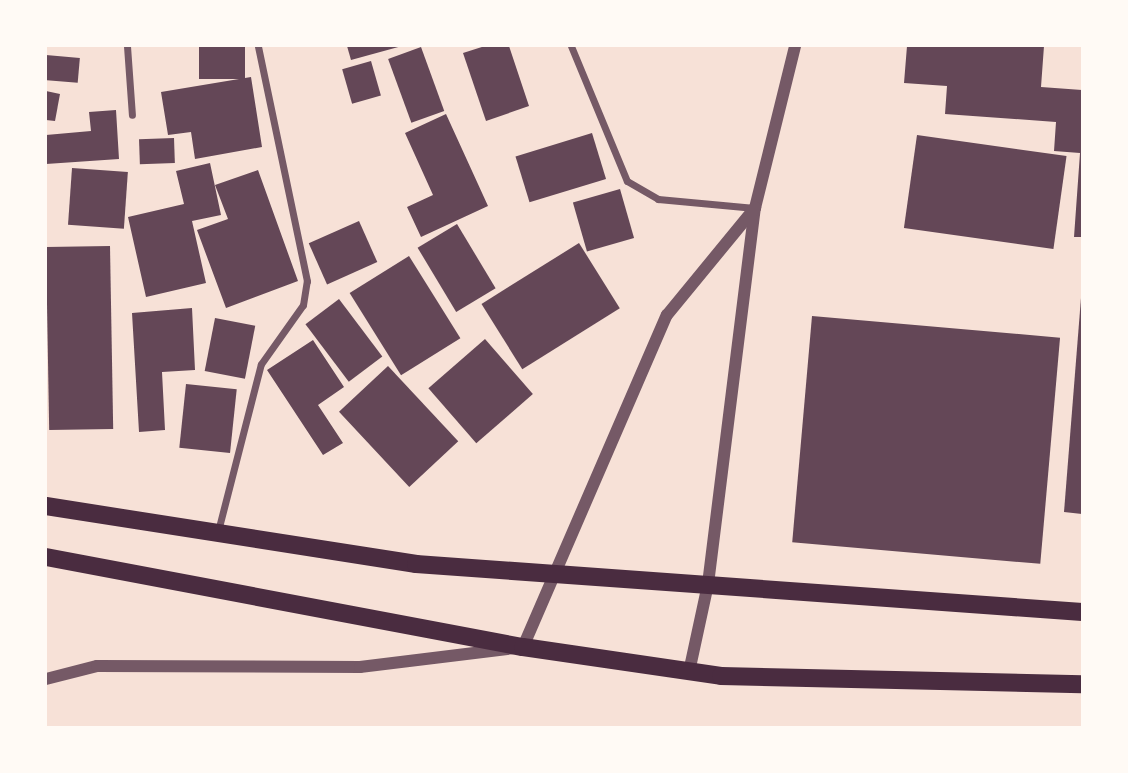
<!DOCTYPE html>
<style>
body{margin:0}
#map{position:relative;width:1128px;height:773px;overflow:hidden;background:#f7e1d7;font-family:"Varela Round",sans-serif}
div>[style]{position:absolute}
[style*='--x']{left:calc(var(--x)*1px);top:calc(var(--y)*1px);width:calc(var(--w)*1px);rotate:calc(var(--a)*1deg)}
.building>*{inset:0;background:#644757;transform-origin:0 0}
.minor>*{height:7px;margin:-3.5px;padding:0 3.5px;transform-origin:3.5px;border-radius:3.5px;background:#755966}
.tertiary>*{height:12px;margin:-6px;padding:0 6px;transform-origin:6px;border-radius:6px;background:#755966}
.primary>*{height:18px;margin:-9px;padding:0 9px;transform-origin:9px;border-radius:9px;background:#4a2c40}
span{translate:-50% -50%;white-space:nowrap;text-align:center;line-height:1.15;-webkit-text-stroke:5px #fffaf5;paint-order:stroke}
.frame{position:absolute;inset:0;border:47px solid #fffaf5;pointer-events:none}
</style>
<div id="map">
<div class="building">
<div style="left:199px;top:46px;width:46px;height:33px"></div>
<div style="clip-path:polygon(347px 46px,402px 46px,351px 60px)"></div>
<div style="clip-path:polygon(485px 46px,509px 46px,529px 106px,486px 121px,463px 53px)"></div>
<div style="clip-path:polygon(907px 46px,1044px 46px,1041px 87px,1082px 90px,1082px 237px,1074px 237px,1080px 153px,1054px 151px,1056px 122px,945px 114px,947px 86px,904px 83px)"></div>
<div style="left:421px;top:47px;width:68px;height:35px;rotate:70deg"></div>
<div style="left:46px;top:55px;width:34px;height:25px;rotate:5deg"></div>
<div style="left:371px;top:61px;width:36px;height:30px;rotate:74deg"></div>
<div style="clip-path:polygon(251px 77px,262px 147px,195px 159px,191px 132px,168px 135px,161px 92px)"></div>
<div style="clip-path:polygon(46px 91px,60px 94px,55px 121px,46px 120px)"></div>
<div style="clip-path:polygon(116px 110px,119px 159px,46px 164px,46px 135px,91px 131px,89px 112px)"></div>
<div style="clip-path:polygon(446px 114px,488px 206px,421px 237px,407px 207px,433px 195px,405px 133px)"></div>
<div style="left:592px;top:133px;width:48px;height:80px;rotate:73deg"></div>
<div style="left:917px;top:135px;width:151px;height:94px;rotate:8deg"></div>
<div style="left:174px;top:138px;width:25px;height:35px;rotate:88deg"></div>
<div style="clip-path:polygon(210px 163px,221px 215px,192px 221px,206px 283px,146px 297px,128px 217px,184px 204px,176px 171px)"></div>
<div style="left:72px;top:168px;width:56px;height:57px;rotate:4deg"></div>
<div style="clip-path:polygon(258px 170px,298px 281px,226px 308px,197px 230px,228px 219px,215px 185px)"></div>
<div style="left:620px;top:189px;width:51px;height:49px;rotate:74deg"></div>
<div style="left:359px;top:221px;width:45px;height:55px;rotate:66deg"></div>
<div style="left:457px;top:224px;width:75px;height:46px;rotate:59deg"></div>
<div style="left:579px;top:243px;width:77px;height:115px;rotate:58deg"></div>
<div style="left:110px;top:246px;width:183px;height:64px;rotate:89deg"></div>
<div style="left:409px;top:256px;width:97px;height:70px;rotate:58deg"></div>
<div style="clip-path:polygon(1081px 298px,1082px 298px,1082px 514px,1064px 512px)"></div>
<div style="left:339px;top:299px;width:72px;height:42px;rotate:53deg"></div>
<div style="clip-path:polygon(192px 308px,195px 370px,162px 372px,165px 430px,139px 432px,132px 313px)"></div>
<div style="left:812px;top:316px;width:249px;height:227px;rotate:5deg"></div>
<div style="left:215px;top:318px;width:41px;height:54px;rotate:11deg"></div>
<div style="left:485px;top:339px;width:73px;height:75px;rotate:49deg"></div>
<div style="clip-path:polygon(313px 340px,344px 387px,318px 405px,343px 443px,323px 455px,267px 370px)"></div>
<div style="left:388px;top:366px;width:103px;height:67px;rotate:47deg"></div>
<div style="left:186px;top:384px;width:51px;height:64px;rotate:6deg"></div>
</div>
<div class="minor">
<div style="--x:127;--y:46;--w:69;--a:85.9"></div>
<div style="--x:571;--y:46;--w:146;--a:67.5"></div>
<div style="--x:627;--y:181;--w:36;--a:30"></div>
<div style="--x:658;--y:199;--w:97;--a:5.3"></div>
<div style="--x:218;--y:531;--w:172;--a:-75.6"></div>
<div style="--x:261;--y:364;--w:72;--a:-54.6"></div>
<div style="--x:303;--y:305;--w:24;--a:-81"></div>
<div style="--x:307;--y:281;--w:240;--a:-101.8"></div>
</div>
<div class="tertiary">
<div style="--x:689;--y:672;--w:90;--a:-77.8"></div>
<div style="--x:708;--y:584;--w:379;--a:-82.9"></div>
<div style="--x:755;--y:208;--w:167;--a:-76.1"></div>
<div style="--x:46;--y:679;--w:53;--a:-14.3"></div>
<div style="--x:97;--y:666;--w:263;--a:0.2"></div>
<div style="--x:360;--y:667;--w:164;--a:-7"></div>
<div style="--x:523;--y:647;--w:362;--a:-66.6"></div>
<div style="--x:667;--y:315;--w:139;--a:-50.6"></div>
</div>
<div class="primary">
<div style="--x:46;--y:506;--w:375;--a:8.9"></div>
<div style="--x:416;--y:564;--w:668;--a:4.12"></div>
<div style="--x:46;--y:557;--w:485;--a:10.7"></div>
<div style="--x:523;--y:647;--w:200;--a:8.3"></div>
<div style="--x:721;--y:676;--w:361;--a:1.3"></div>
</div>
<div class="frame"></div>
</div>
